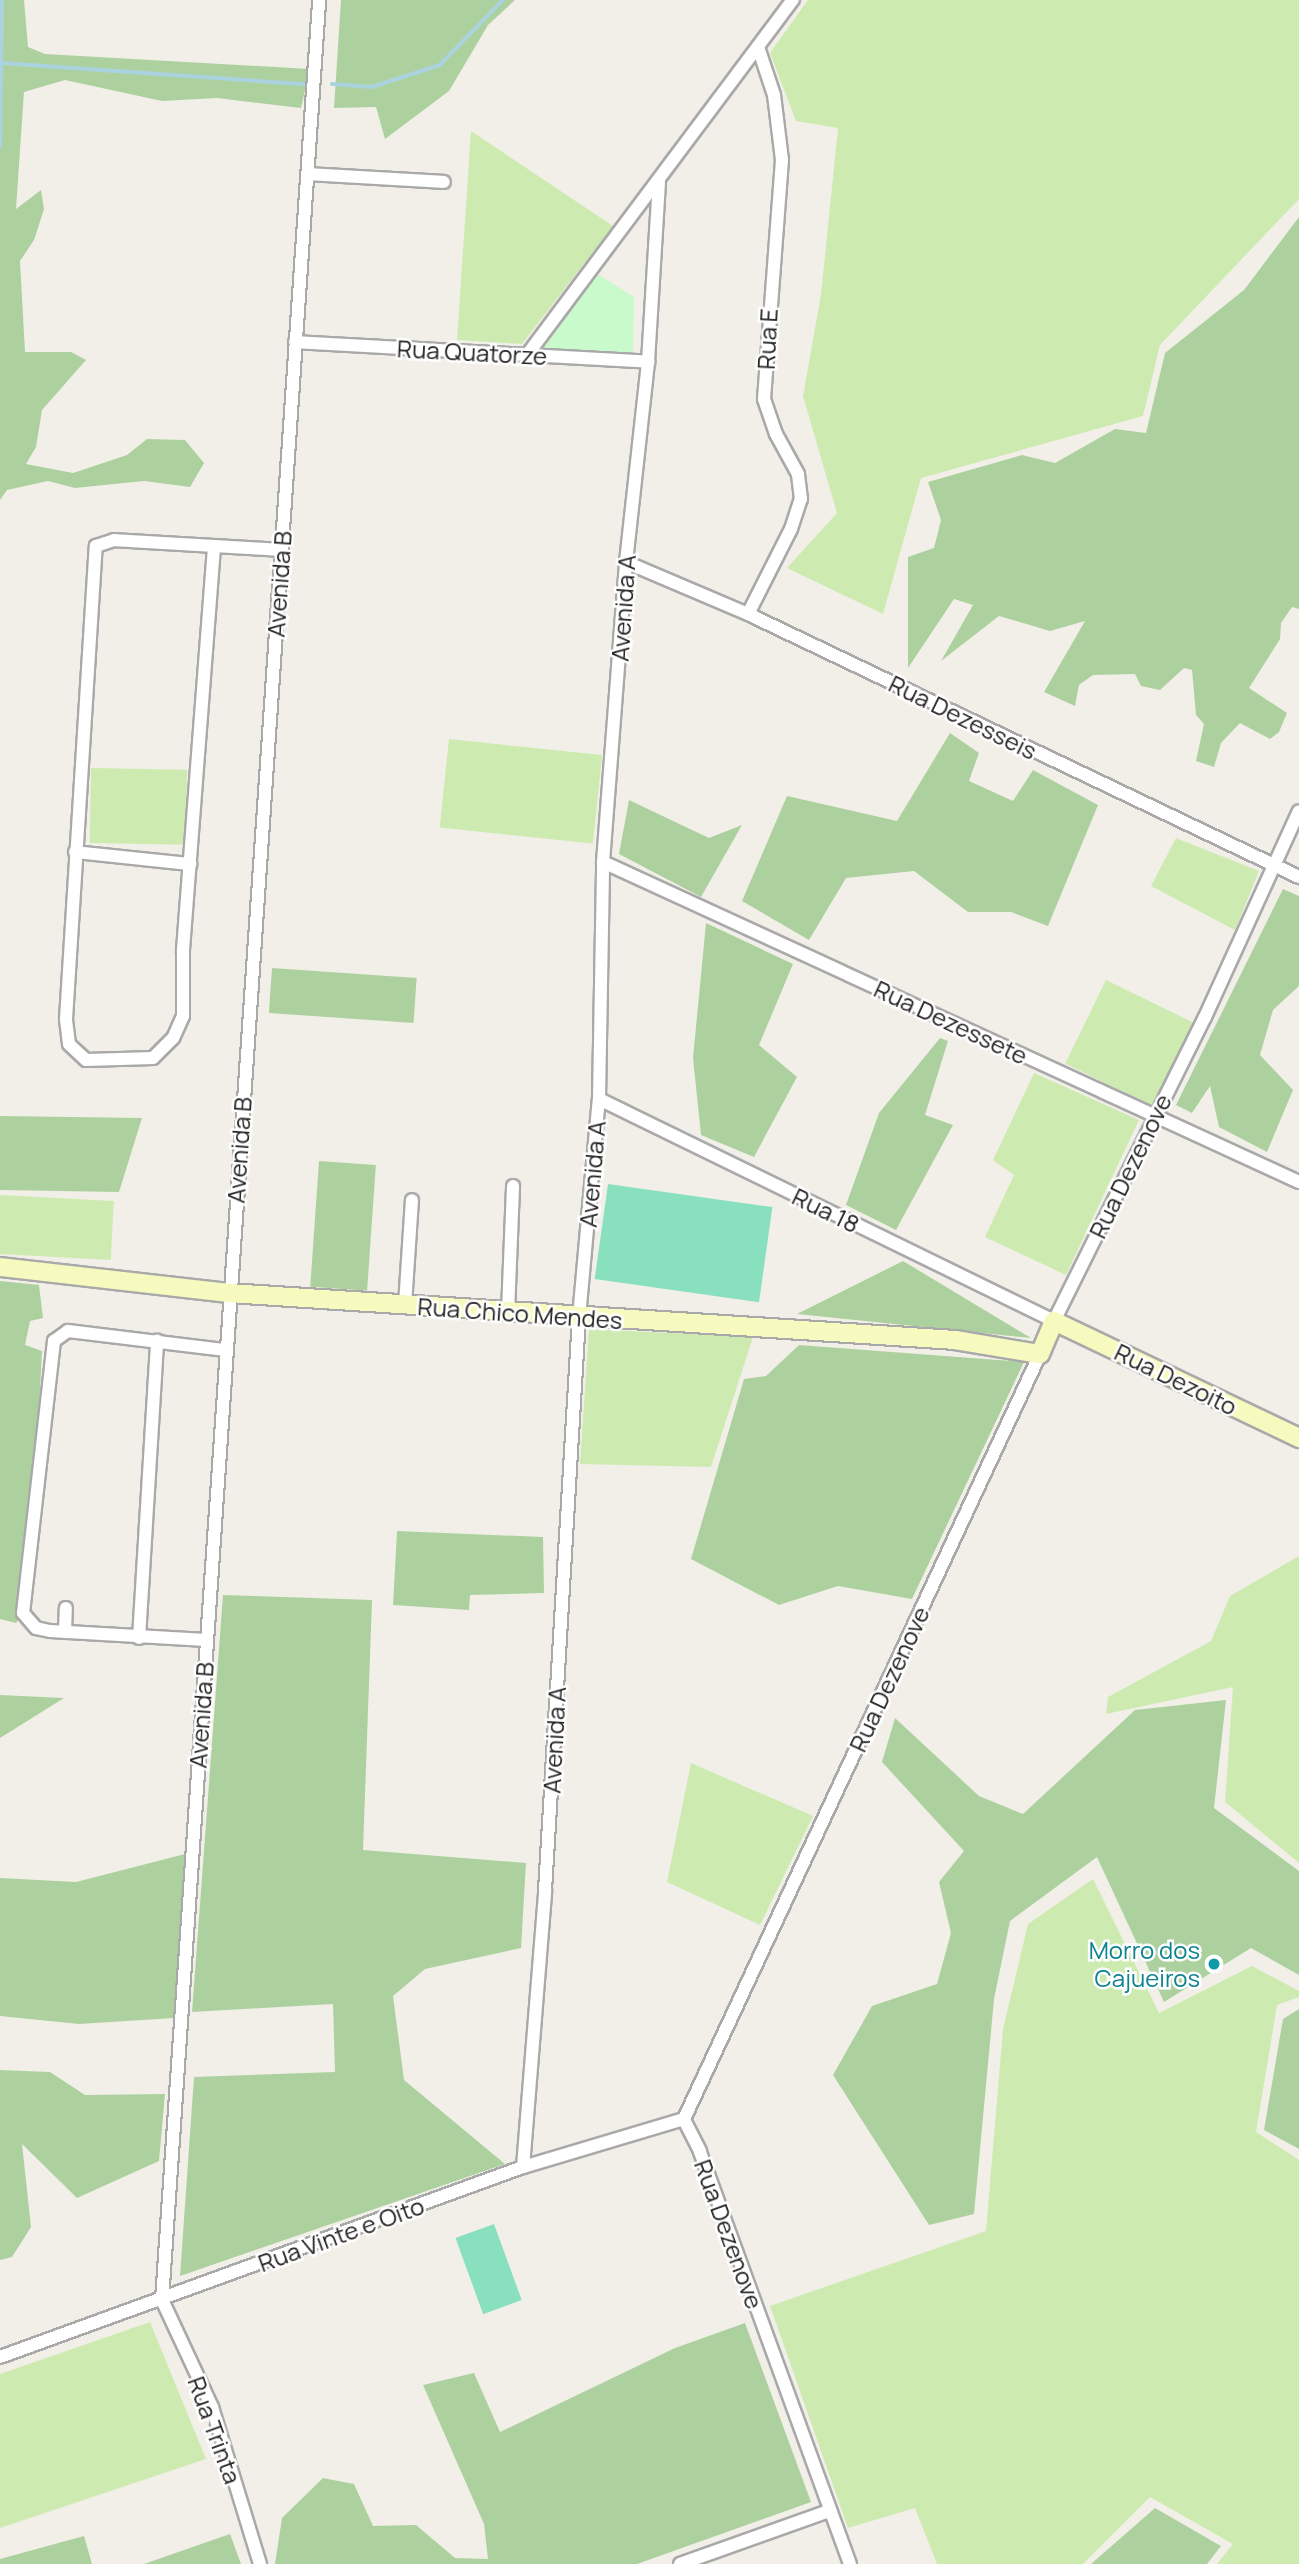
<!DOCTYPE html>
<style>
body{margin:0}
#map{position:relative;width:1299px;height:2564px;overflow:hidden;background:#f2efe9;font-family:Manrope,sans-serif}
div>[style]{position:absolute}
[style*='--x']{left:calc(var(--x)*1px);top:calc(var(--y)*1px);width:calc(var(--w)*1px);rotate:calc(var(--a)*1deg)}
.grass>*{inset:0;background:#cdebb0;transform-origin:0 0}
.forest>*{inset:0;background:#add19e;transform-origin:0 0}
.park>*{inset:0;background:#c8facc}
.pitch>*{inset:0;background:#88e0be;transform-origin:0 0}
.stream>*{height:3.5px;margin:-1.75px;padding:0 1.75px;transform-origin:1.75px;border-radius:1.75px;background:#aad3df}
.roads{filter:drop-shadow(2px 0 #a9a9a9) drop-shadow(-2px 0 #a9a9a9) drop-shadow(0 2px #a9a9a9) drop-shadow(0 -2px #a9a9a9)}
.minor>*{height:12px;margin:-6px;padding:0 6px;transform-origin:6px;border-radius:6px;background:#fff}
.secondary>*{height:18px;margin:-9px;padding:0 9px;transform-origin:9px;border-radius:9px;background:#f7fabf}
.dots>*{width:19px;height:19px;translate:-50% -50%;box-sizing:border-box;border:4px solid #fff;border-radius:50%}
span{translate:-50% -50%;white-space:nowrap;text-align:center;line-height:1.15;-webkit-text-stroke:5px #fff;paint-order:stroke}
.street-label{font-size:24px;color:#222}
.culture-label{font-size:24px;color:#0d838f}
.right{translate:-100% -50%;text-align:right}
</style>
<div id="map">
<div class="grass">
<div style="clip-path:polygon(808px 0,1299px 0,1299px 199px,1160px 345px,1143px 416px,921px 478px,883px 614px,787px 568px,837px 513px,803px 396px,821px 295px,838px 128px,796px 121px,770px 53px)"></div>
<div style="clip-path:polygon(471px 131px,613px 226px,522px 344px,457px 340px)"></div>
<div style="left:449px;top:739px;width:154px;height:89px;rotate:6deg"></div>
<div style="left:91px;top:768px;width:96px;height:75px;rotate:1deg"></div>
<div style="clip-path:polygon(1176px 838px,1259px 871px,1235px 930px,1151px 886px)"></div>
<div style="left:1106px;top:980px;width:98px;height:93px;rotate:26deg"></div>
<div style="clip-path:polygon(1034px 1073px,1139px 1120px,1066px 1275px,985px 1237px,1014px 1175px,993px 1160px)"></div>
<div style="left:0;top:1195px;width:114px;height:59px;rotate:3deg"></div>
<div style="clip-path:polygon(589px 1329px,753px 1337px,711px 1467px,580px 1464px)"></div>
<div style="clip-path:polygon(1299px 1556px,1299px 1863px,1225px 1802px,1233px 1687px,1106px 1714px,1108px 1697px,1211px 1641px,1230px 1596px)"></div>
<div style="clip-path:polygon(691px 1763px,813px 1816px,760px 1925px,667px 1882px)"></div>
<div style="clip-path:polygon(1093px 1879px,1159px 2013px,1252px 1966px,1299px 1991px,1299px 1997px,1277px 2005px,1256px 2132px,1299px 2160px,1299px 2564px,1217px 2564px,1233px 2544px,1150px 2497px,1083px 2564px,937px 2564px,915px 2508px,848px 2528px,770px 2306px,986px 2231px,1003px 2029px,1028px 1924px)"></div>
<div style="clip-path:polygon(150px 2322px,206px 2459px,0 2528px,0 2374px)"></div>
</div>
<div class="forest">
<div style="clip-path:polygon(0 0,24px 0,28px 47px,45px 54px,310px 69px,301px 108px,217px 98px,162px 101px,65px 80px,24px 92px,16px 209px,41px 190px,44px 209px,34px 240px,20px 261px,25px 352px,71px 352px,86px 360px,42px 410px,36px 447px,26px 464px,73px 473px,127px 455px,147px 439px,185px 440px,204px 463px,190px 487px,144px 481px,75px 488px,48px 481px,7px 490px,0 500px)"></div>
<div style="clip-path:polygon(341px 0,515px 0,488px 25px,449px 91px,385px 139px,376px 107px,334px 108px)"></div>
<div style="clip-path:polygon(1299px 217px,1299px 609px,1292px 607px,1281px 623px,1280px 639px,1249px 688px,1287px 713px,1279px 732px,1270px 739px,1240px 723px,1221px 743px,1214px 767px,1196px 761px,1204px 724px,1196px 715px,1192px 670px,1184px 668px,1160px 690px,1141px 686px,1135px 674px,1093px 675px,1079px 685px,1075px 706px,1044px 692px,1085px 621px,1050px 631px,999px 616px,941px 661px,973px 605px,954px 599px,908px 668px,908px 557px,934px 548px,941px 520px,928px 482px,1022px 455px,1055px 463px,1115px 429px,1146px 433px,1165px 353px,1244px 290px)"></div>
<div style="clip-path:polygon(950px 733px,979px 753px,969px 781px,1013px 801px,1033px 770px,1098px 805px,1048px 926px,1011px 912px,968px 912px,914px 871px,846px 878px,809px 940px,742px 901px,787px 796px,897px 821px)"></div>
<div style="clip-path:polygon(629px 800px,709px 838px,742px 825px,701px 897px,619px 854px)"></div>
<div style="clip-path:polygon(1283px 889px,1299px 896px,1299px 986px,1273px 1010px,1260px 1055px,1293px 1090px,1267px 1152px,1219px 1127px,1210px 1086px,1192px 1113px,1176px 1105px)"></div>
<div style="clip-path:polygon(706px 923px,793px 964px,759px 1045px,797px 1077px,754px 1157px,701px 1135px,693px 1058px)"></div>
<div style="left:272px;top:968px;width:145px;height:45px;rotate:4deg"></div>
<div style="clip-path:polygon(940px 1038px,948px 1041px,925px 1115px,953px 1125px,896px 1230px,846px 1205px,879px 1113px)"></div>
<div style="clip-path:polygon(0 1116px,142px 1118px,119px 1192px,0 1190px)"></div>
<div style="left:319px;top:1161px;width:57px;height:126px;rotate:4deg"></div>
<div style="clip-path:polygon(903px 1261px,1031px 1338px,797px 1314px)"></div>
<div style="clip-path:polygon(0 1281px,39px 1285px,43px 1318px,30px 1321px,25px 1345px,42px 1351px,29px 1606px,16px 1623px,0 1619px)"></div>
<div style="clip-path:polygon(799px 1345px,1024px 1362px,912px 1599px,838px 1586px,779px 1605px,691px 1559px,744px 1379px,766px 1376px)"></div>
<div style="clip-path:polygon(397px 1531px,543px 1537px,544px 1593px,470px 1595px,469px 1610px,393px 1605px)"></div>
<div style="clip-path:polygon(223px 1595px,372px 1600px,363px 1850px,526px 1863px,521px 1948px,425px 1969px,393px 1996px,404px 2080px,505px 2164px,180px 2276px,194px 2077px,335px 2072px,333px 2004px,192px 2012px)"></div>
<div style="clip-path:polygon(0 1695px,64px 1698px,0 1738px)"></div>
<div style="clip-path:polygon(1226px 1700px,1214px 1808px,1299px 1871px,1299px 1975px,1251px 1948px,1164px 2002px,1097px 1857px,1010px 1921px,994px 1999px,974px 2214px,929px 2225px,833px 2075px,872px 2006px,937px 1984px,951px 1933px,939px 1882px,964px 1851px,882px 1762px,895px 1718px,979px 1796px,1023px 1814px,1135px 1710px)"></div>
<div style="clip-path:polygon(185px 1854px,174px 2018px,79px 2024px,0 2016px,0 1878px,76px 1882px)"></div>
<div style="clip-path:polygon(1299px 2009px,1299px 2149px,1264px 2130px,1283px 2019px)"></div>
<div style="clip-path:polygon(0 2070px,50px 2072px,85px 2095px,165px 2094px,159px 2161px,77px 2198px,22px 2144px,31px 2227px,12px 2257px,0 2260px)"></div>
<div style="clip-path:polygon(745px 2323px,811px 2502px,637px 2564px,275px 2564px,282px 2518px,323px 2478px,354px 2484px,373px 2526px,416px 2525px,455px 2558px,488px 2559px,484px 2524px,423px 2385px,474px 2373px,500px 2432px,675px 2348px)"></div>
<div style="clip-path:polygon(1155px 2508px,1221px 2546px,1207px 2564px,1091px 2564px)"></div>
<div style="clip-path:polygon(230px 2534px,241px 2564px,144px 2564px)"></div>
<div style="clip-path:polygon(84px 2536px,92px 2564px,0 2564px,0 2559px)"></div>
</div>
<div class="park">
<div style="clip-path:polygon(596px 273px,634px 297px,633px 356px,537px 351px)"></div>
</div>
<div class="pitch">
<div style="left:608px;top:1184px;width:166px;height:96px;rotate:8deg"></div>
<div style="left:494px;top:2224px;width:81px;height:41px;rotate:70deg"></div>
</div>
<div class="stream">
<div style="--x:1;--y:63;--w:304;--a:4"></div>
<div style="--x:332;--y:84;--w:40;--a:4.3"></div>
<div style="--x:372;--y:87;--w:71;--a:-17.9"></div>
<div style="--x:440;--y:65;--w:91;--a:-45.9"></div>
<div style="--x:0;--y:147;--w:147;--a:-89.2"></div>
</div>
<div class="roads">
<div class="minor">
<div style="--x:309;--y:174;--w:135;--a:3.4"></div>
<div style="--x:295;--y:342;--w:354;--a:3.2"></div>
<div style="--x:527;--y:355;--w:444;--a:-53.2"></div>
<div style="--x:214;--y:547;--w:407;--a:94.4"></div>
<div style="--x:183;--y:953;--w:63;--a:90"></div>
<div style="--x:183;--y:1016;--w:24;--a:114"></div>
<div style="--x:173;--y:1038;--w:28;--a:135"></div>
<div style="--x:153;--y:1058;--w:67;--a:178.3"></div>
<div style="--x:86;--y:1060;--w:23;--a:-137"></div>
<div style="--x:69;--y:1044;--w:25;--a:-97"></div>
<div style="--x:66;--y:1019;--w:474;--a:-86.4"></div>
<div style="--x:96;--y:546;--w:19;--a:-18"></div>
<div style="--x:114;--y:540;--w:167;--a:3.4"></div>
<div style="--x:626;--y:562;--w:133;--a:23.1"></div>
<div style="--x:748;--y:614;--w:611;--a:25.52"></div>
<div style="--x:748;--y:614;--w:95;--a:-63.2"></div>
<div style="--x:791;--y:529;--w:32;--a:-72"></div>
<div style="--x:801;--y:499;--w:25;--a:-97"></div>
<div style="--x:798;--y:474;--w:46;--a:-118.8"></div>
<div style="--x:776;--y:434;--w:37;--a:-109"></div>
<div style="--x:764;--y:399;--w:240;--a:-85.7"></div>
<div style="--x:782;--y:160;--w:65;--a:-97"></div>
<div style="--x:774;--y:95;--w:51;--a:-108.4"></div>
<div style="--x:75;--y:852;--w:116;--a:6"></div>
<div style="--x:603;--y:862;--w:766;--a:24.69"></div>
<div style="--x:599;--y:1099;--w:506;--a:26.01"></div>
<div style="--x:1054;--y:1321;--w:339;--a:-63.6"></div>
<div style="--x:1205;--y:1017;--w:226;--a:-65.5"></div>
<div style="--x:405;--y:1305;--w:105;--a:-86.2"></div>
<div style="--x:508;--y:1312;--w:126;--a:-87.7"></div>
<div style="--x:65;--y:1632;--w:24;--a:-88"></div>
<div style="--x:139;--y:1638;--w:298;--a:-86.5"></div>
<div style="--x:206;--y:1640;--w:156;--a:-176.7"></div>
<div style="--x:50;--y:1631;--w:14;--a:-168"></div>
<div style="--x:36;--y:1628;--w:20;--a:-131"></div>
<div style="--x:23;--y:1613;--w:274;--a:-83.5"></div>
<div style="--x:54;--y:1341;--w:17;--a:-36"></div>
<div style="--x:68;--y:1331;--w:157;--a:6.9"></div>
<div style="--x:523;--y:2167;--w:277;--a:-85.4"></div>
<div style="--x:545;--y:1891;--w:575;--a:-86.61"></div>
<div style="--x:579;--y:1317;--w:219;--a:-84.8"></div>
<div style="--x:599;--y:1099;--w:237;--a:-89"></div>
<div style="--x:603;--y:862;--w:301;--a:-85.6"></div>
<div style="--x:626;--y:562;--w:201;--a:-83.7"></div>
<div style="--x:648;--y:362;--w:180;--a:-86.5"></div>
<div style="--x:0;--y:2357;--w:556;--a:-19.97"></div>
<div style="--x:523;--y:2167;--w:168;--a:-16.6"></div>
<div style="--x:260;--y:2564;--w:164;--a:-107"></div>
<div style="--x:212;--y:2407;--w:118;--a:-115"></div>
<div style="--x:162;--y:2300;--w:2305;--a:-86.09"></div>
<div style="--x:680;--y:2564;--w:158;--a:-19.6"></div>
<div style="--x:850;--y:2564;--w:439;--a:-110"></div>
<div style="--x:700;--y:2151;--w:36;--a:-117"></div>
<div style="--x:684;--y:2119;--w:844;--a:-65.04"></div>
</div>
<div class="secondary">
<div style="--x:0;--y:1267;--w:230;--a:6.5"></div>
<div style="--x:229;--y:1293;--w:728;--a:3.7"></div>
<div style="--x:955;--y:1340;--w:86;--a:9.4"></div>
<div style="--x:1040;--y:1354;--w:36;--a:-67"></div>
<div style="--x:1054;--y:1321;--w:272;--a:25.5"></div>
</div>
</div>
<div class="dots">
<div style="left:1214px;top:1964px;background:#0f9aa8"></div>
</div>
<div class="street-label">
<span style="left:767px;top:339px;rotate:-87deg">Rua E</span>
<span style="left:472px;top:352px;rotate:3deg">Rua Quatorze</span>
<span style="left:279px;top:584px;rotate:-86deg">Avenida B</span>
<span style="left:623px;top:608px;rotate:-86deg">Avenida A</span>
<span style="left:963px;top:717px;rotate:26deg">Rua Dezesseis</span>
<span style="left:951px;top:1022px;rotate:25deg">Rua Dezessete</span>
<span style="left:239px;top:1150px;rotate:-86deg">Avenida B</span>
<span style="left:1130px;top:1166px;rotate:-64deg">Rua Dezenove</span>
<span style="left:592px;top:1174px;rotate:-85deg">Avenida A</span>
<span style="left:826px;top:1210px;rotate:26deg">Rua 18</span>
<span style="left:520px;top:1313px;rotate:4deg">Rua Chico Mendes</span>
<span style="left:1176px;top:1379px;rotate:26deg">Rua Dezoito</span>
<span style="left:889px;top:1679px;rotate:-65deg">Rua Dezenove</span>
<span style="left:201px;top:1715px;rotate:-86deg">Avenida B</span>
<span style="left:554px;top:1740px;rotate:-87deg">Avenida A</span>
<span style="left:341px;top:2234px;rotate:-20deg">Rua Vinte e Oito</span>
<span style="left:729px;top:2234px;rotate:70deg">Rua Dezenove</span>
<span style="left:215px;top:2430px;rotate:70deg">Rua Trinta</span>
</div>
<div class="culture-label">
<span class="right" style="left:1200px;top:1964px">Morro dos<br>Cajueiros</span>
</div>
</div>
